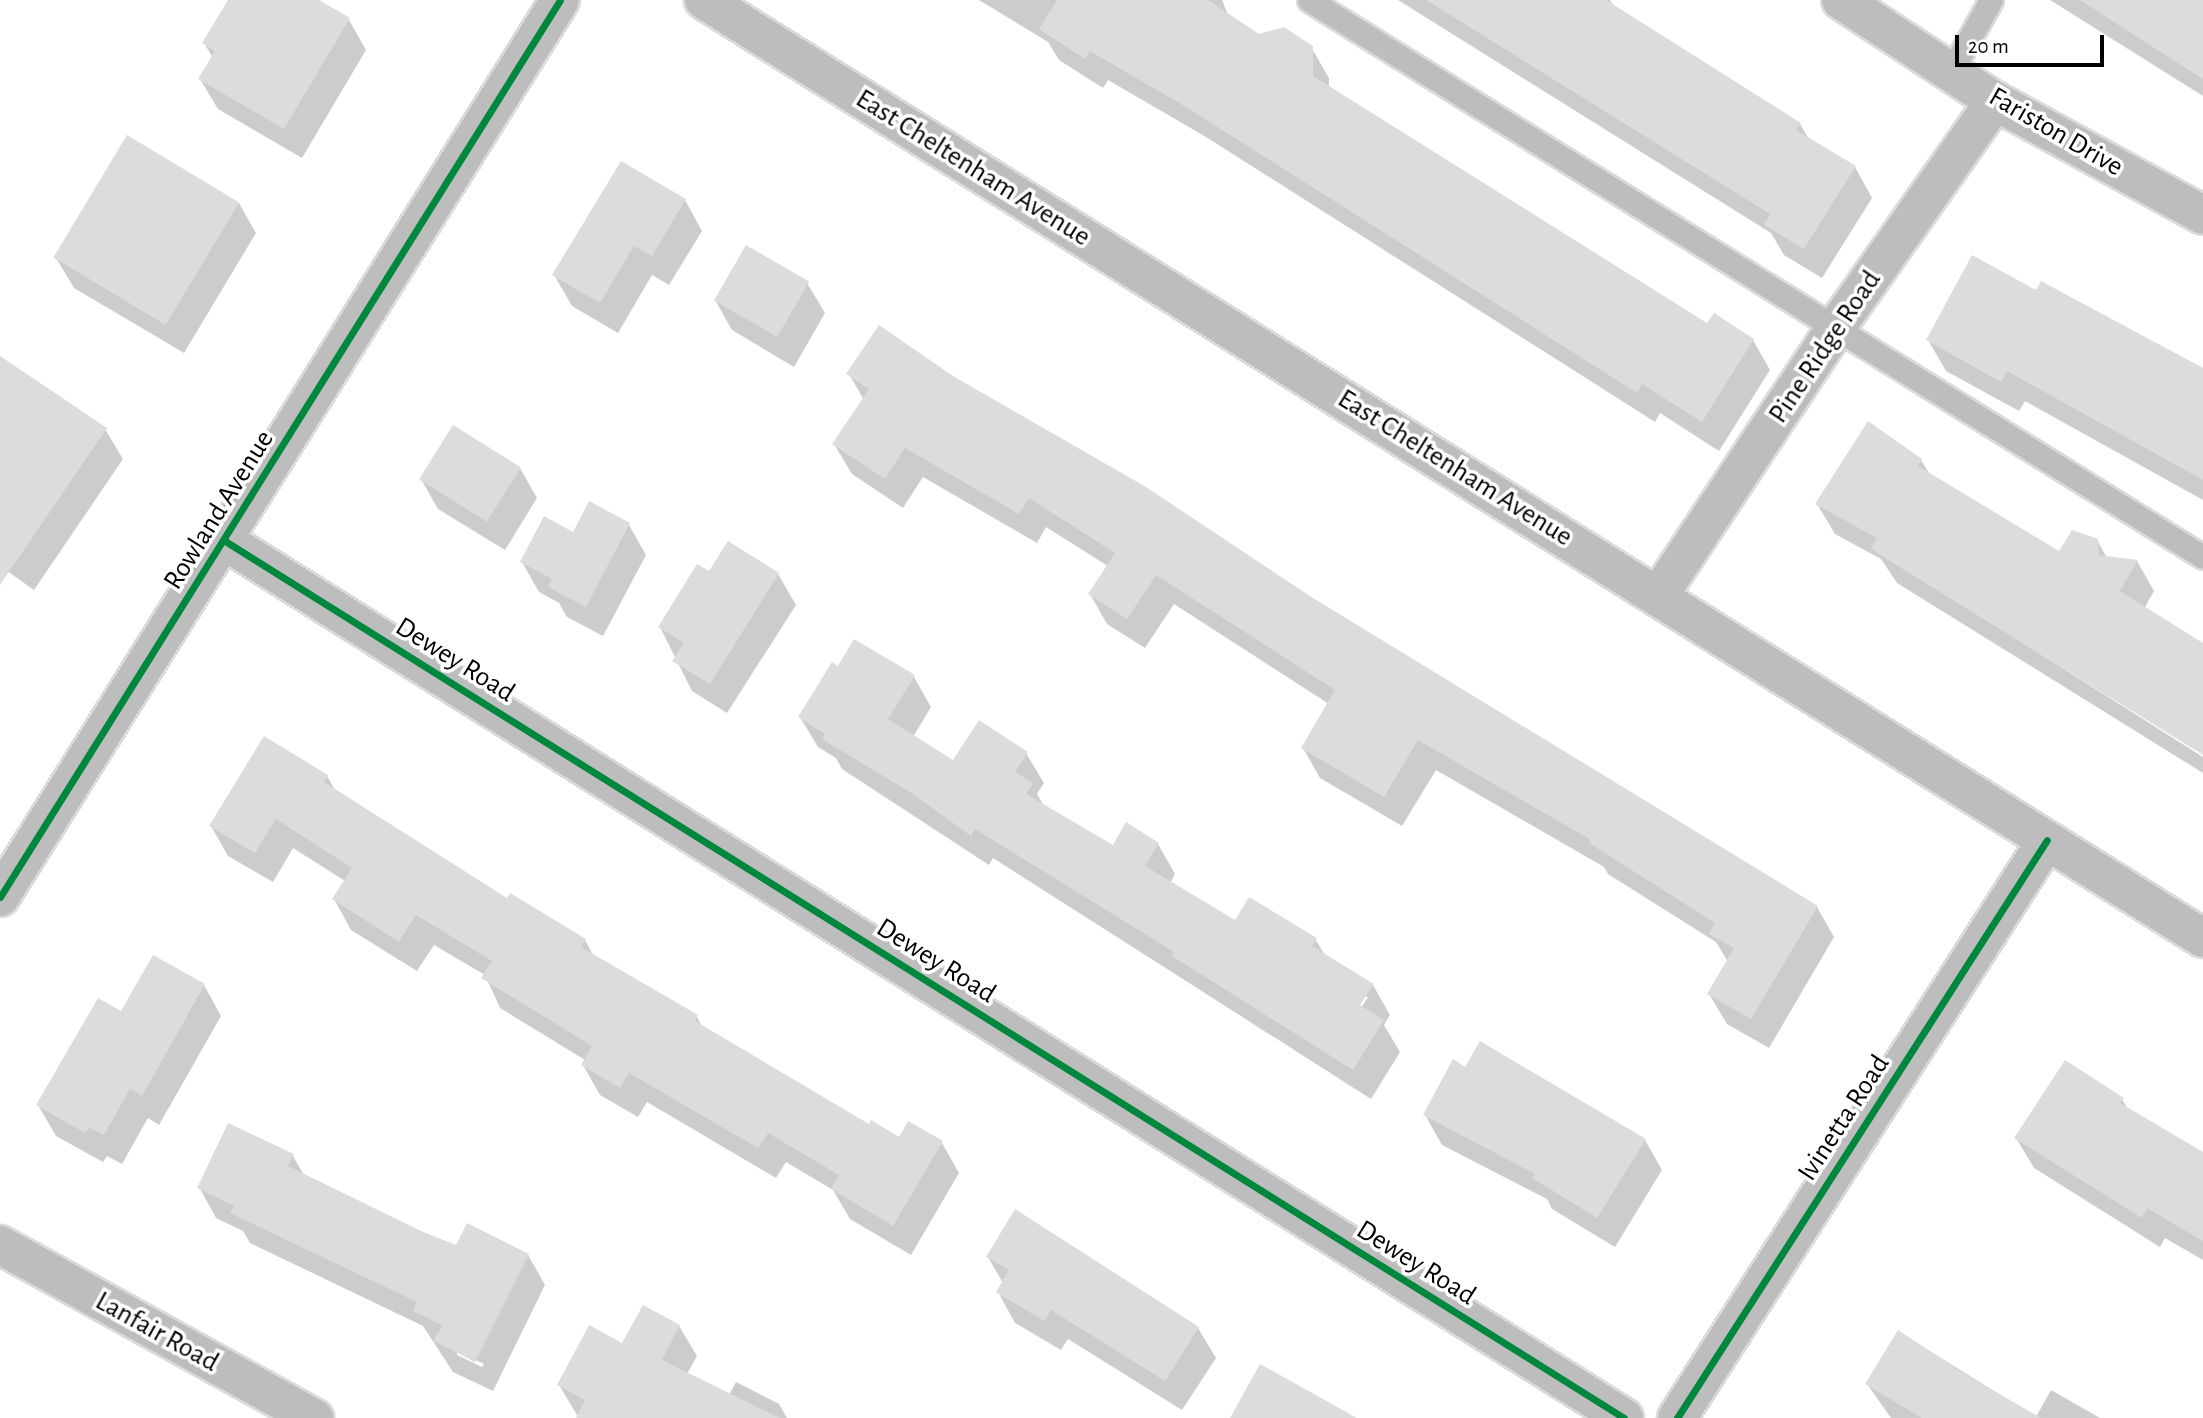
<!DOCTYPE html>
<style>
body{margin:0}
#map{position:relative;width:2203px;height:1418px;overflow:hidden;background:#fff;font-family:"Alegreya Sans",sans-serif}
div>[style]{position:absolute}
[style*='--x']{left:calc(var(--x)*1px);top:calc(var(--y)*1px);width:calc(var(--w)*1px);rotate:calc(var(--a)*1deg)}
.shadow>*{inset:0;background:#0003}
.building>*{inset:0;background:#dcdcdc;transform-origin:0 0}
.roads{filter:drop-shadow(2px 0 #dbdbdb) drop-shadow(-2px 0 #dbdbdb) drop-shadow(0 2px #dbdbdb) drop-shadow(0 -2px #dbdbdb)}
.service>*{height:23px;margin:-11.5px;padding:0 11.5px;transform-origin:11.5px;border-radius:11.5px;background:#bdbdbd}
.minor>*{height:38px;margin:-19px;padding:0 19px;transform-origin:19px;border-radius:19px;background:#bdbdbd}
.trunk>*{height:38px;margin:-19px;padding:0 19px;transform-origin:19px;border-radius:19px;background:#bdbdbd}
.cycleway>*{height:7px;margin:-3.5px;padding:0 3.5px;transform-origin:3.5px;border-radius:3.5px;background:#00873e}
span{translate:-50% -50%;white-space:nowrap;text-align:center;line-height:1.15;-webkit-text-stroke:7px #fff;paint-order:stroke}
.street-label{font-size:28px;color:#000}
.scale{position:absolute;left:1955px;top:35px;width:149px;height:32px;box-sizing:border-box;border:4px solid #000;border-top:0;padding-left:9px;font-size:21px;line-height:24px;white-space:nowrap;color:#000;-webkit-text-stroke:5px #fff;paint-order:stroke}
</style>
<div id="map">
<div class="shadow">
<div style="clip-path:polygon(249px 0,316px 0,349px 20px,366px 50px,302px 158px,218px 109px,200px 79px,213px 58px,204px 43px)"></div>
<div style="clip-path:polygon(979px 0,1222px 0,1228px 15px,1258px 36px,1311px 47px,1329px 78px,1329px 88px,1707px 326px,1753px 340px,1770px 370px,1719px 451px,1660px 413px,1655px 422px,1206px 137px,1108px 80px,1103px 88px,1059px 60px,1048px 42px)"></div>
<div style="clip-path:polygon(1398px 0,1610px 0,1615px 8px,1800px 124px,1810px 141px,1855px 167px,1872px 198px,1822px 278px,1784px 255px,1771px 233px)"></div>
<div style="clip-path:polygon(2050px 0,2203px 0,2203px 96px)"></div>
<div style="clip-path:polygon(685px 200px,702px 231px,669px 285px,652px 275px,618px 333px,572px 306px,554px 275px)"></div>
<div style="clip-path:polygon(239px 203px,256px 233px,184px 353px,74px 288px,56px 258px)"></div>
<div style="clip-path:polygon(807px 283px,825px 313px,794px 367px,732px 330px,715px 300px)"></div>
<div style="clip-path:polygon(2036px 292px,2203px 369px,2203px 500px,2025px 401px,2019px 411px,1946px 371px,1928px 340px)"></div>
<div style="clip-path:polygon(0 358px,105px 429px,123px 459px,34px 590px,0 566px)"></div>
<div style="clip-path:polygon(849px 374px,952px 378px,1817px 907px,1834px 937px,1769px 1048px,1727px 1024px,1709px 994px,1728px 962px,1716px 942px,1608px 874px,1604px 867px,1436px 770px,1402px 826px,1320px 778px,1303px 748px,1329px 704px,1174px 604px,1145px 648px,1107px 624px,1090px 594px,1108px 566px,1046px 527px,1037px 543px,923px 477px,903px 508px,852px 474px,834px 444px,864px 400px)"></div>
<div style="clip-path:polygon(1921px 460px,1930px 475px,2060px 553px,2097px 540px,2107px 558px,2137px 561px,2154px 591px,2144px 609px,2203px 645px,2203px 752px,1889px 558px,2203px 757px,2203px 773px,1897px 583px,1881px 559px,1835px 534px,1817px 504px)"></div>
<div style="clip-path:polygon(520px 468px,537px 498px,505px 550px,438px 509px,421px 479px)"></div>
<div style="clip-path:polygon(629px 525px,646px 555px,603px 636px,567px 617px,559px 603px,539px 592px,522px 562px,574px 534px)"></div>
<div style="clip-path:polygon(709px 573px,778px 574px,796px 605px,727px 713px,692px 691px,660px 627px)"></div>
<div style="clip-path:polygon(evenodd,839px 668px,914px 677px,931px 707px,913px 737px,954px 762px,1026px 753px,1044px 783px,1037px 794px,1045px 808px,1113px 848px,1158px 844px,1175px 874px,1170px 883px,1236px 923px,1315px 939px,1325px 955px,1373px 985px,1390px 1015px,1384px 1025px,1400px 1052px,1371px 1099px,993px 858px,989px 865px,842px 769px,836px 758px,818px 747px,800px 717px,839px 668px,1364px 997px,1368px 997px,1357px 1014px,1354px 1012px,1364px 997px)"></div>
<div style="clip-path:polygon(327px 776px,336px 792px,507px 901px,585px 940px,594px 957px,697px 1017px,703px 1028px,870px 1126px,900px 1139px,942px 1143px,959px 1173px,911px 1255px,850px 1219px,833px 1190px,786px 1162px,776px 1178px,647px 1102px,638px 1117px,600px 1095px,583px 1065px,585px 1060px,500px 1008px,485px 975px,434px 945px,417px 971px,351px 930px,334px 899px,345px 881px,293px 848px,273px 882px,228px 856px,211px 826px)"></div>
<div style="clip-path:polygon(204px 985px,221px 1016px,159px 1125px,148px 1118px,122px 1164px,107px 1156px,103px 1162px,56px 1136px,38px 1105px,121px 1013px)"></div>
<div style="clip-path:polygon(1466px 1069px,1645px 1140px,1662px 1170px,1615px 1247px,1552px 1209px,1547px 1199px,1442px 1145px,1425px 1115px)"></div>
<div style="clip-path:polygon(2122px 1099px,2129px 1111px,2203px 1154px,2203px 1260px,2165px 1238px,2160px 1247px,2034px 1168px,2016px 1138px)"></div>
<div style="clip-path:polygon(evenodd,293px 1156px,305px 1177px,421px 1233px,457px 1247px,528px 1255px,545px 1285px,493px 1391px,453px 1372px,423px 1326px,250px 1243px,243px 1231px,216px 1218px,199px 1187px,293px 1156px,457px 1351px,484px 1364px,482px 1367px,457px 1355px,457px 1351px)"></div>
<div style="clip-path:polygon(988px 1257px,1198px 1328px,1216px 1358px,1182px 1410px,1068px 1339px,1061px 1350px,1015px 1323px,998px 1292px,1003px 1283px)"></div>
<div style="clip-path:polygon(679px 1326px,697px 1356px,687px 1374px,729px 1395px,736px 1382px,779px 1404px,787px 1418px,577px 1415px,559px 1385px,623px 1345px)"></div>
<div style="clip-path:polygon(1899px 1332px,2036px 1417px,2051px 1390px,2100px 1418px,1891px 1418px,1867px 1384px)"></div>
</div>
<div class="building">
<div style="clip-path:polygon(228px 0,319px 0,350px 18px,284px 129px,198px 79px,215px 51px,202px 43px)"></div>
<div style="clip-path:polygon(1057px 0,1208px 0,1259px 34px,1284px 27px,1313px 46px,1313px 76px,1707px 323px,1714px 313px,1754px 339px,1702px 422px,1642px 384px,1637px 393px,1186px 107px,1090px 51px,1085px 59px,1039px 29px)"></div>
<div style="clip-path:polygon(1426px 0,1606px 0,1801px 123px,1796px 130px,1856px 166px,1804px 249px,1764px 225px,1770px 214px)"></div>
<div style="clip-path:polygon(2080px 0,2203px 0,2203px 79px,2145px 42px)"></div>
<div style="left:127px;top:135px;width:131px;height:143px;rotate:31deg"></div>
<div style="clip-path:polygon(621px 161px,686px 199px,652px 256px,634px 246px,600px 303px,552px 275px)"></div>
<div style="left:746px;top:245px;width:73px;height:64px;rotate:30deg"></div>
<div style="clip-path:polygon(1972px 255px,2036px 290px,2041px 281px,2203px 368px,2203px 480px,2007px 371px,2001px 382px,1926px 340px)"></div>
<div style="clip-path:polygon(879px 325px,953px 376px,1146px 487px,1313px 598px,1818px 906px,1751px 1019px,1707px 994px,1734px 948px,1709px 934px,1715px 923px,1589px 843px,1591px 840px,1418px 740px,1384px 797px,1301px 748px,1335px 690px,1156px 575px,1127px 619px,1088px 594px,1115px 553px,1029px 498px,1019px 514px,905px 448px,885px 479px,832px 444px,869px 389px,846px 374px)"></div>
<div style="clip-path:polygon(0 356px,107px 428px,0 585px)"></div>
<div style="clip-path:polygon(1868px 421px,1922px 459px,1918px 466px,2059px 551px,2072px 530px,2098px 539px,2099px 555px,2138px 560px,2120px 591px,2203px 643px,2203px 755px,1877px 553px,1871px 547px,1877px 538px,1815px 504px)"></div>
<div style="left:453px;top:425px;width:80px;height:64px;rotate:32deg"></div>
<div style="clip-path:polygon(589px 501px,630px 523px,586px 607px,548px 587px,552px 579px,520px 562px,544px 516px,573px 532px)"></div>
<div style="clip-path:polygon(728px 541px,779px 573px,710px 684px,672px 661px,684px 643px,658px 627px,697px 564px,709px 571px)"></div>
<div style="clip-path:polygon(854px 639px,915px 675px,888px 719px,953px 760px,979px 720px,1028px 752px,1015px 772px,1033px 783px,1026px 794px,1113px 845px,1126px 822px,1159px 843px,1145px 866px,1235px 920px,1249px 897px,1317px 938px,1312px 946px,1374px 984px,1360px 1005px,1384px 1020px,1353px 1070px,1172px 956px,1174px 952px,975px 829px,971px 836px,913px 794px,822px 739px,825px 734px,798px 717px,832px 662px,838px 666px)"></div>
<div style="clip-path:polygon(264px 736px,328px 775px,324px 782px,507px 898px,510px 893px,586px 939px,581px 947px,698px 1015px,695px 1021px,869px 1124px,871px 1120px,899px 1137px,908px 1121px,943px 1141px,893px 1226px,831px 1189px,839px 1175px,768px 1133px,758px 1148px,629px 1073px,620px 1088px,581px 1065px,592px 1046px,481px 978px,492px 961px,416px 915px,399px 942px,332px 899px,352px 868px,276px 819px,255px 853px,209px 826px)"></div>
<div style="clip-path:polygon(153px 955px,205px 984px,142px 1096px,130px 1089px,104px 1135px,89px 1127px,85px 1133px,36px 1105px,98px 998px,121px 1011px)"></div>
<div style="clip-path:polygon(1480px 1041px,1646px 1139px,1597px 1218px,1532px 1178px,1535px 1174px,1423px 1115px,1453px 1059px,1465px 1067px)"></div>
<div style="clip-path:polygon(2065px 1060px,2124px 1098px,2120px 1103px,2203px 1152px,2203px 1241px,2147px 1208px,2142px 1218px,2014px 1138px)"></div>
<div style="clip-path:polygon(228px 1123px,294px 1154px,288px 1166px,421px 1231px,456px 1245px,467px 1223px,529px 1254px,475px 1362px,434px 1341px,442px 1325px,413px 1311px,417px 1302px,230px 1213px,234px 1206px,197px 1188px)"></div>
<div style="clip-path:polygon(1015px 1209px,1199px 1327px,1165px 1381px,1051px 1310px,1044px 1321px,996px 1292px,1009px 1270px,986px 1257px)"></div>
<div style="clip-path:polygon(643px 1305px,680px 1325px,662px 1360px,780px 1418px,576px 1418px,585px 1400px,557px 1385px,589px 1325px,622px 1343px)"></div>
<div style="clip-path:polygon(1898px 1330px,1960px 1371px,2041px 1418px,1922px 1418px,1865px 1384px)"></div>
<div style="clip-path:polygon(1260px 1364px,1357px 1418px,1230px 1418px)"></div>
</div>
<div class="roads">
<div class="service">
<div style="--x:1309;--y:0;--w:1053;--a:31.92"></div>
<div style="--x:1952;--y:70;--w:80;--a:-60.9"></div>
</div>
<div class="minor">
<div style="--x:1841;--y:0;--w:184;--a:33.3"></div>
<div style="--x:1995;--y:101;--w:237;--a:28.7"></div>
<div style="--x:225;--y:541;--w:1651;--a:32.08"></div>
<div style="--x:1659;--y:595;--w:323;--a:-56.5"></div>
<div style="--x:1837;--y:326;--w:275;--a:-54.9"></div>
<div style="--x:0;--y:897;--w:1057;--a:-58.02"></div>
<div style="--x:0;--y:1245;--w:359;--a:28.9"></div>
<div style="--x:1677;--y:1418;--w:686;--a:-57.38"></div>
</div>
<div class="trunk">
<div style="--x:704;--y:0;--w:1768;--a:32.04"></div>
</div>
</div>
<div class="cycleway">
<div style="--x:225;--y:541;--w:1651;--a:32.08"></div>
<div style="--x:0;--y:897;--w:1057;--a:-58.02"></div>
<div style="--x:1677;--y:1418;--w:686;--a:-57.38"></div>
</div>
<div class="street-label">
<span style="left:2056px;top:132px;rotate:30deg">Fariston Drive</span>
<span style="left:973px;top:168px;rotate:32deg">East Cheltenham Avenue</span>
<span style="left:1825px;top:347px;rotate:-56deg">Pine Ridge Road</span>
<span style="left:1455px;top:468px;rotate:32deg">East Cheltenham Avenue</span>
<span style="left:219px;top:510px;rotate:-58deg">Rowland Avenue</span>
<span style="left:455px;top:660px;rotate:32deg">Dewey Road</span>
<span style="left:936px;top:961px;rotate:32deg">Dewey Road</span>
<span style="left:1844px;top:1118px;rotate:-57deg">Ivinetta Road</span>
<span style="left:1416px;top:1263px;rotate:32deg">Dewey Road</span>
<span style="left:157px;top:1332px;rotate:29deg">Lanfair Road</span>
</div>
<div class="scale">20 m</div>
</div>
